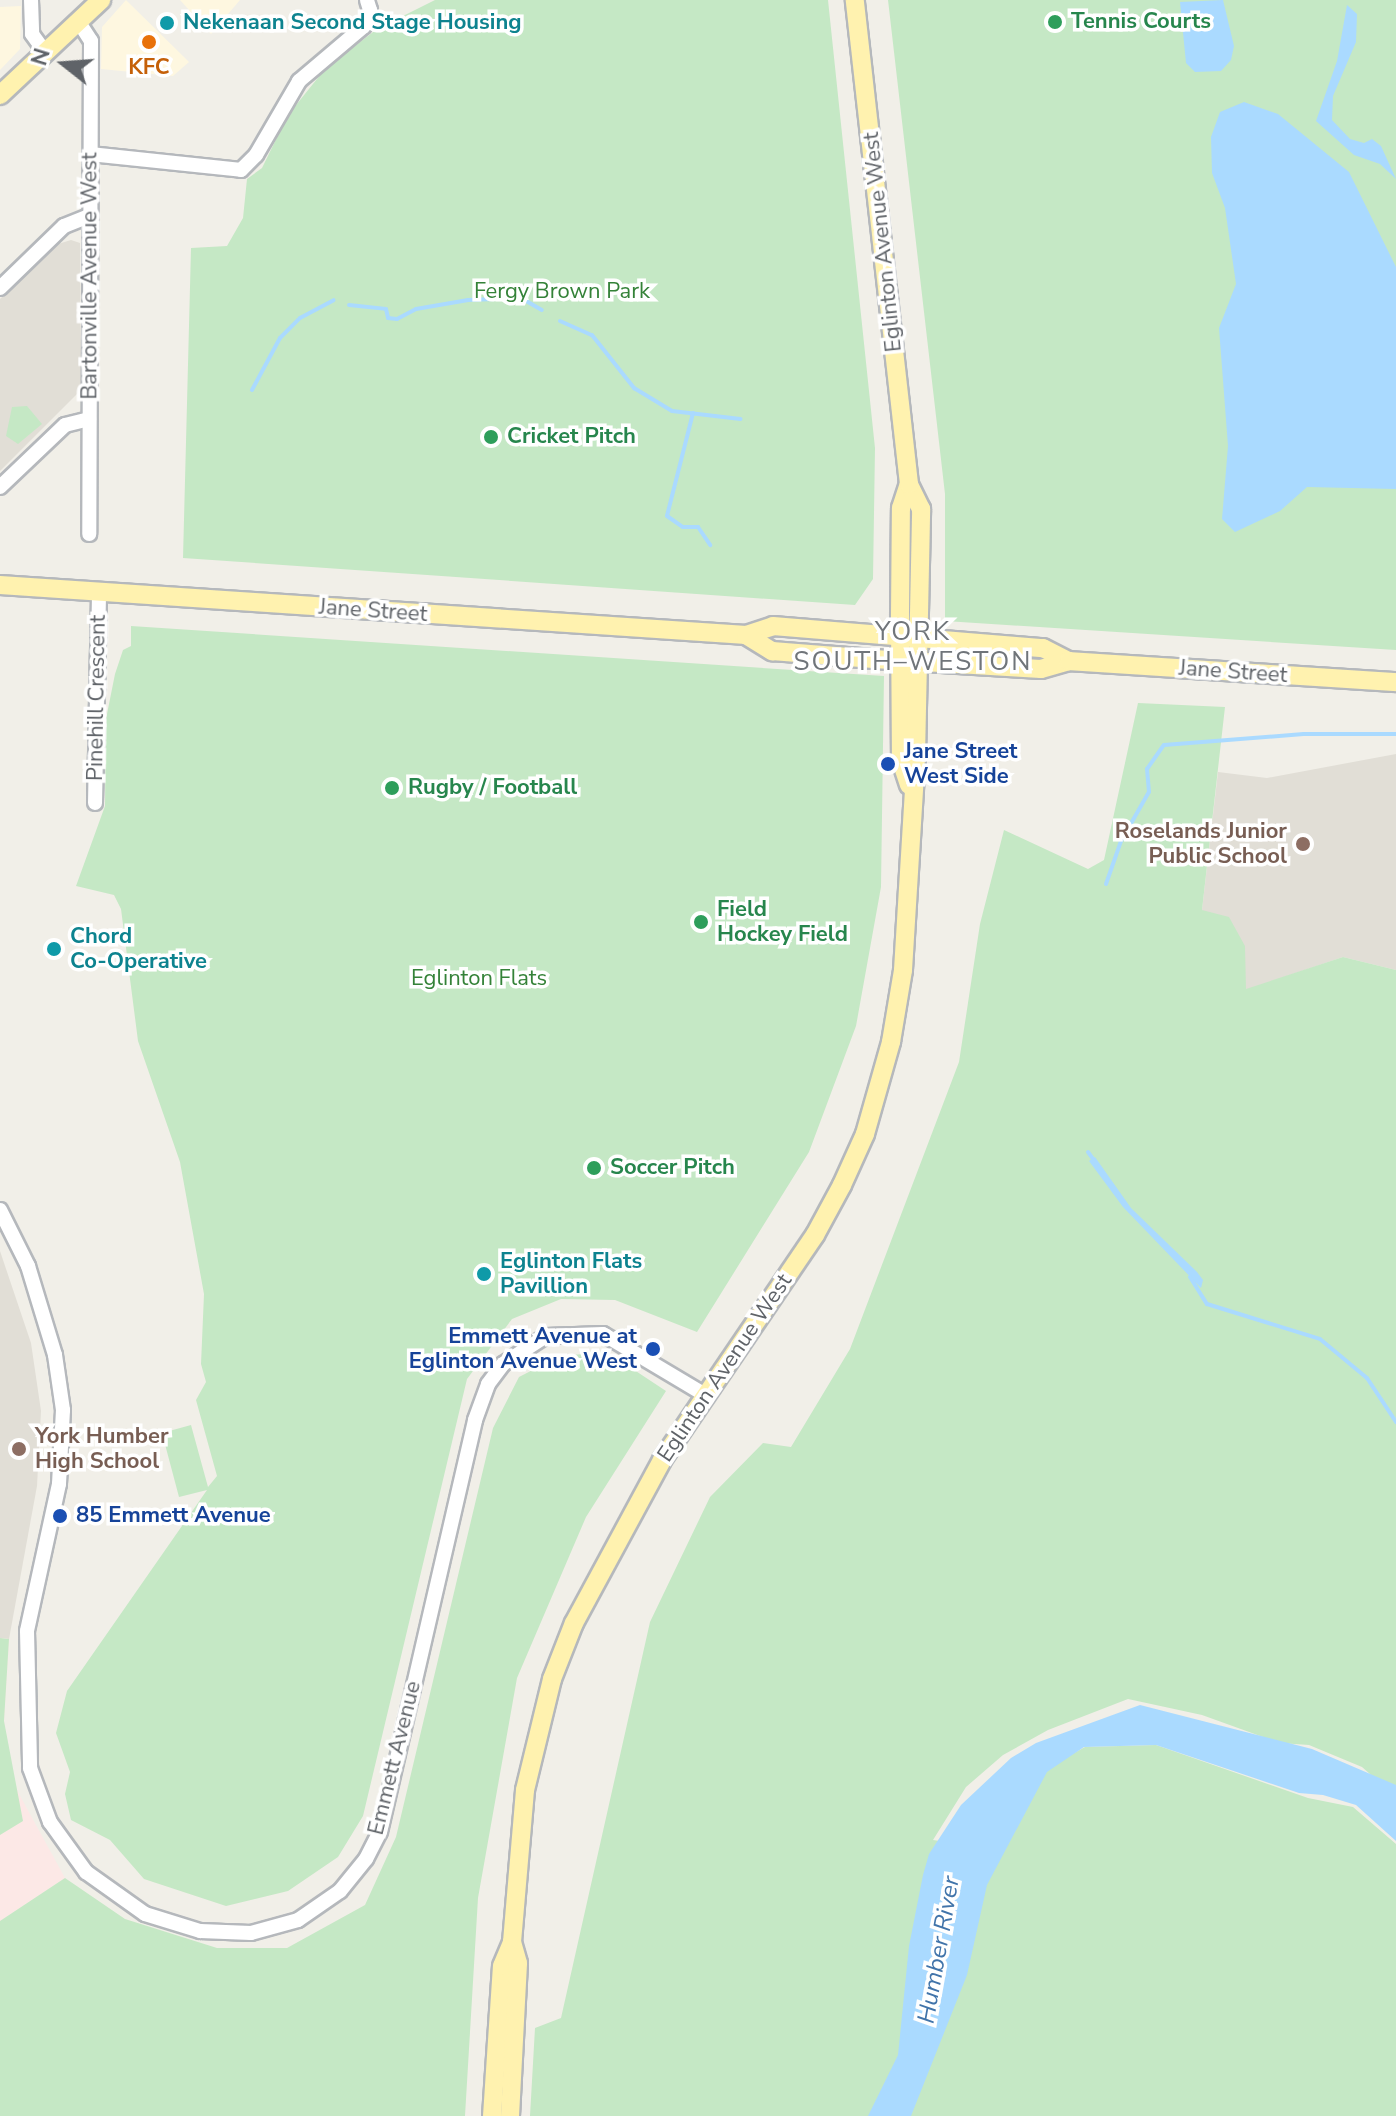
<!DOCTYPE html>
<meta charset="utf-8">
<style>
body{margin:0}
#map{position:relative;width:1396px;height:2116px;overflow:hidden;background:#f1efe8;font-family:"Nunito Sans",sans-serif}
div>[style]{position:absolute}
[style*='--x']{left:calc(var(--x)*1px);top:calc(var(--y)*1px);width:calc(var(--w)*1px);rotate:calc(var(--a)*1deg)}
.commercial>*{inset:0;background:#fef7e0}
.education>*{inset:0;background:#e1ded6}
.medical>*{inset:0;background:#fce8e6}
.green>*{inset:0;background:#c5e8c5}
.water>*{inset:0;background:#aadaff}
.stream>*{height:4px;margin:-2px;padding:0 2px;transform-origin:2px;border-radius:2px;background:#aadaff}
.roads{filter:drop-shadow(2px 0 #b5b8bc) drop-shadow(-2px 0 #b5b8bc) drop-shadow(0 2px #b5b8bc) drop-shadow(0 -2px #b5b8bc)}
.minor>*{height:14px;margin:-7px;padding:0 7px;transform-origin:7px;border-radius:7px;background:#fff}
.major>*{height:18px;margin:-9px;padding:0 9px;transform-origin:9px;border-radius:9px;background:#fff2af}
.dots>*{width:22px;height:22px;translate:-50% -50%;box-sizing:border-box;border:4px solid #fff;border-radius:50%}
span{translate:-50% -50%;white-space:nowrap;text-align:center;line-height:1.15;-webkit-text-stroke:7px #fff;paint-order:stroke}
.leisure-label{font-size:22px;color:#27864d;font-weight:700}
.left{translate:0 -50%;text-align:left}
.culture-label{font-size:22px;color:#0d838f;font-weight:700}
.food-label{font-size:22px;color:#c56008;font-weight:700}
.street-label{font-size:22px;color:#5f6368}
.park-label{font-size:22px;color:#348238}
.transit-label{font-size:22px;color:#164399;font-weight:700}
.right{translate:-100% -50%;text-align:right}
.education-label{font-size:22px;color:#785e54;font-weight:700}
.water-label{font-size:24px;color:#4174aa;font-style:italic}
.quarter-label{font-size:26px;color:#70757a;letter-spacing:2px}
.north{position:absolute;left:24px;top:24px;width:80px;height:80px;-webkit-text-stroke:6px #fff;paint-order:stroke;rotate:287deg;font-size:22px;font-weight:700;line-height:32px;text-align:center;color:#5f6368}
.north::after{content:'';display:block;margin:auto;width:28px;height:36px;background:#5f6368;clip-path:polygon(50% 0,100% 100%,50% 72%,0 100%)}
</style>
<div id="map">
<div class="commercial">
<div style="clip-path:polygon(126px 0,189px 62px,173px 76px,101px 69px,102px 27px)"></div>
<div style="clip-path:polygon(180px 0,240px 0,211px 34px)"></div>
<div style="clip-path:polygon(21px 6px,20px 49px,0 70px,0 7px)"></div>
</div>
<div class="education">
<div style="clip-path:polygon(71px 240px,80px 243px,81px 390px,0 471px,0 299px,58px 244px)"></div>
<div style="clip-path:polygon(1396px 754px,1396px 970px,1343px 957px,1246px 990px,1202px 910px,1218px 772px,1267px 778px)"></div>
<div style="clip-path:polygon(0 1251px,31px 1343px,41px 1411px,37px 1486px,9px 1639px,0 1638px)"></div>
</div>
<div class="medical">
<div style="clip-path:polygon(0 1638px,9px 1639px,4px 1721px,12px 1781px,65px 1878px,0 1921px)"></div>
</div>
<div class="green">
<div style="clip-path:polygon(435px 0,828px 0,875px 448px,873px 579px,855px 605px,183px 558px,191px 248px,227px 246px,243px 218px,247px 179px,262px 168px,288px 115px,325px 69px,377px 29px)"></div>
<div style="clip-path:polygon(888px 0,1396px 0,1396px 650px,945px 621px,945px 494px)"></div>
<div style="clip-path:polygon(27px 406px,42px 424px,18px 444px,6px 436px,12px 407px)"></div>
<div style="clip-path:polygon(131px 626px,884px 676px,881px 887px,856px 1026px,809px 1152px,697px 1332px,615px 1300px,561px 1299px,512px 1319px,467px 1379px,363px 1816px,338px 1857px,288px 1891px,226px 1906px,144px 1879px,110px 1840px,71px 1820px,65px 1794px,70px 1772px,56px 1733px,67px 1691px,207px 1490px,179px 1497px,162px 1433px,191px 1425px,208px 1487px,217px 1476px,196px 1400px,206px 1382px,201px 1364px,204px 1294px,180px 1162px,138px 1041px,121px 909px,114px 895px,76px 886px,105px 806px,106px 719px,115px 674px,123px 650px,131px 646px)"></div>
<div style="clip-path:polygon(1138px 703px,1225px 707px,1202px 910px,1229px 917px,1245px 946px,1246px 989px,1343px 957px,1396px 970px,1396px 1797px,1362px 1767px,1309px 1745px,1280px 1743px,1202px 1715px,1128px 1699px,1048px 1730px,1003px 1755px,966px 1787px,933px 1840px,995px 1849px,1045px 1769px,1085px 1747px,1156px 1745px,1308px 1798px,1353px 1807px,1396px 1844px,1396px 2116px,530px 2116px,535px 2028px,561px 2018px,650px 1622px,710px 1497px,763px 1443px,791px 1447px,850px 1349px,959px 1062px,980px 924px,1004px 830px,1088px 869px,1104px 860px)"></div>
<div style="clip-path:polygon(607px 1352px,666px 1391px,586px 1517px,517px 1678px,478px 1898px,465px 2116px,0 2116px,0 1921px,65px 1878px,125px 1919px,217px 1948px,287px 1948px,365px 1905px,396px 1837px,493px 1428px,519px 1377px,560px 1356px)"></div>
<div style="clip-path:polygon(0 1638px,9px 1639px,4px 1721px,23px 1821px,0 1835px)"></div>
</div>
<div class="water">
<div style="clip-path:polygon(1223px 0,1234px 46px,1231px 60px,1221px 71px,1195px 72px,1186px 63px,1180px 2px)"></div>
<div style="clip-path:polygon(1347px 5px,1357px 14px,1356px 42px,1333px 96px,1332px 120px,1350px 139px,1364px 143px,1372px 139px,1381px 146px,1396px 179px,1380px 164px,1354px 155px,1316px 121px,1337px 61px)"></div>
<div style="clip-path:polygon(1244px 102px,1278px 114px,1349px 172px,1396px 267px,1396px 489px,1307px 487px,1280px 511px,1235px 532px,1222px 519px,1228px 446px,1219px 328px,1236px 284px,1225px 208px,1212px 173px,1211px 137px,1220px 112px)"></div>
<div style="clip-path:polygon(1095px 1157px,1131px 1208px,1197px 1272px,1203px 1280px,1201px 1288px,1123px 1207px,1089px 1161px)"></div>
<div style="clip-path:polygon(1140px 1705px,1312px 1749px,1396px 1785px,1396px 1841px,1356px 1805px,1323px 1795px,1299px 1793px,1156px 1745px,1084px 1747px,1047px 1772px,987px 1885px,967px 1975px,911px 2116px,868px 2116px,898px 2055px,909px 1946px,923px 1875px,929px 1854px,961px 1805px,1011px 1758px,1036px 1743px)"></div>
</div>
<div class="stream">
<div style="--x:349;--y:305;--w:37;--a:6"></div>
<div style="--x:386;--y:309;--w:9;--a:77"></div>
<div style="--x:388;--y:318;--w:9;--a:6"></div>
<div style="--x:397;--y:319;--w:21;--a:-28"></div>
<div style="--x:416;--y:309;--w:53;--a:-9.8"></div>
<div style="--x:468;--y:300;--w:53;--a:-2.2"></div>
<div style="--x:521;--y:298;--w:24;--a:30"></div>
<div style="--x:560;--y:321;--w:35;--a:24"></div>
<div style="--x:592;--y:335;--w:68;--a:51.6"></div>
<div style="--x:634;--y:388;--w:44;--a:31.2"></div>
<div style="--x:672;--y:411;--w:69;--a:6.6"></div>
<div style="--x:252;--y:390;--w:59;--a:-61.7"></div>
<div style="--x:280;--y:338;--w:28;--a:-45"></div>
<div style="--x:300;--y:318;--w:38;--a:-28"></div>
<div style="--x:693;--y:413;--w:106;--a:104.2"></div>
<div style="--x:667;--y:516;--w:19;--a:35"></div>
<div style="--x:683;--y:527;--w:15;--a:0"></div>
<div style="--x:698;--y:527;--w:22;--a:56"></div>
<div style="--x:1106;--y:884;--w:46;--a:-70.8"></div>
<div style="--x:1121;--y:841;--w:56;--a:-60.3"></div>
<div style="--x:1149;--y:792;--w:23;--a:-95"></div>
<div style="--x:1147;--y:769;--w:29;--a:-55"></div>
<div style="--x:1164;--y:745;--w:140;--a:-4.5"></div>
<div style="--x:1304;--y:734;--w:92;--a:0"></div>
<div style="--x:1088;--y:1152;--w:14;--a:54"></div>
<div style="--x:1190;--y:1277;--w:32;--a:58"></div>
<div style="--x:1207;--y:1304;--w:118;--a:17.2"></div>
<div style="--x:1320;--y:1339;--w:61;--a:39.7"></div>
<div style="--x:1367;--y:1378;--w:53;--a:56.6"></div>
</div>
<div class="roads">
<div class="minor">
<div style="--x:31;--y:0;--w:34;--a:88"></div>
<div style="--x:32;--y:34;--w:22;--a:54"></div>
<div style="--x:78;--y:21;--w:24;--a:57"></div>
<div style="--x:91;--y:41;--w:493;--a:90.2"></div>
<div style="--x:90;--y:154;--w:152;--a:6"></div>
<div style="--x:241;--y:170;--w:21;--a:-45"></div>
<div style="--x:256;--y:155;--w:86;--a:-59.8"></div>
<div style="--x:299;--y:81;--w:85;--a:-40.2"></div>
<div style="--x:364;--y:26;--w:17;--a:-69"></div>
<div style="--x:370;--y:10;--w:10;--a:-107"></div>
<div style="--x:0;--y:288;--w:89;--a:-44.1"></div>
<div style="--x:64;--y:226;--w:27;--a:-22"></div>
<div style="--x:0;--y:487;--w:90;--a:-43.6"></div>
<div style="--x:65;--y:425;--w:25;--a:-14"></div>
<div style="--x:95;--y:803;--w:210;--a:-88.9"></div>
<div style="--x:0;--y:1210;--w:63;--a:63.4"></div>
<div style="--x:28;--y:1266;--w:93;--a:73.1"></div>
<div style="--x:55;--y:1355;--w:56;--a:81.7"></div>
<div style="--x:63;--y:1410;--w:74;--a:93.1"></div>
<div style="--x:59;--y:1484;--w:150;--a:102.3"></div>
<div style="--x:27;--y:1631;--w:137;--a:88.7"></div>
<div style="--x:30;--y:1768;--w:58;--a:69.7"></div>
<div style="--x:50;--y:1822;--w:62;--a:54.2"></div>
<div style="--x:86;--y:1872;--w:72;--a:35.4"></div>
<div style="--x:145;--y:1914;--w:58;--a:17.2"></div>
<div style="--x:200;--y:1931;--w:51;--a:2.2"></div>
<div style="--x:251;--y:1933;--w:49;--a:-15.5"></div>
<div style="--x:298;--y:1920;--w:51;--a:-34.6"></div>
<div style="--x:340;--y:1891;--w:41;--a:-50.9"></div>
<div style="--x:366;--y:1859;--w:30;--a:-63"></div>
<div style="--x:380;--y:1832;--w:423;--a:-77"></div>
<div style="--x:475;--y:1420;--w:38;--a:-70"></div>
<div style="--x:488;--y:1384;--w:25;--a:-53"></div>
<div style="--x:503;--y:1364;--w:51;--a:-33.1"></div>
<div style="--x:546;--y:1336;--w:57;--a:-2"></div>
<div style="--x:603;--y:1334;--w:121;--a:30.8"></div>
</div>
<div class="major">
<div style="--x:0;--y:95;--w:139;--a:-43.2"></div>
<div style="--x:0;--y:585;--w:748;--a:3.83"></div>
<div style="--x:746;--y:635;--w:28;--a:-18"></div>
<div style="--x:773;--y:626;--w:271;--a:4.7"></div>
<div style="--x:1043;--y:648;--w:29;--a:27"></div>
<div style="--x:746;--y:635;--w:31;--a:32"></div>
<div style="--x:772;--y:651;--w:102;--a:4.5"></div>
<div style="--x:874;--y:659;--w:167;--a:3.4"></div>
<div style="--x:1041;--y:669;--w:29;--a:-16"></div>
<div style="--x:1069;--y:661;--w:328;--a:3.7"></div>
<div style="--x:909;--y:785;--w:25;--a:-108"></div>
<div style="--x:901;--y:761;--w:147;--a:-90.4"></div>
<div style="--x:900;--y:614;--w:106;--a:-89.5"></div>
<div style="--x:901;--y:508;--w:25;--a:-72"></div>
<div style="--x:492;--y:2116;--w:150;--a:-86.2"></div>
<div style="--x:502;--y:1966;--w:26;--a:-67"></div>
<div style="--x:512;--y:1942;--w:153;--a:-85.1"></div>
<div style="--x:525;--y:1790;--w:114;--a:-76.3"></div>
<div style="--x:552;--y:1679;--w:60;--a:-68.6"></div>
<div style="--x:574;--y:1623;--w:185;--a:-61.6"></div>
<div style="--x:662;--y:1460;--w:272;--a:-55.8"></div>
<div style="--x:815;--y:1235;--w:57;--a:-61.6"></div>
<div style="--x:842;--y:1185;--w:56;--a:-65.7"></div>
<div style="--x:865;--y:1134;--w:96;--a:-74.2"></div>
<div style="--x:891;--y:1042;--w:73;--a:-80.5"></div>
<div style="--x:903;--y:970;--w:214;--a:-86.5"></div>
<div style="--x:916;--y:756;--w:247;--a:-88.8"></div>
<div style="--x:921;--y:509;--w:28;--a:-116"></div>
<div style="--x:909;--y:484;--w:487;--a:-96.4"></div>
<div style="--x:510;--y:2116;--w:153;--a:-87"></div>
<div style="--x:518;--y:1963;--w:22;--a:-106"></div>
</div>
</div>
<div class="dots">
<div style="left:1055px;top:22px;background:#2e9e5b"></div>
<div style="left:167px;top:23px;background:#0f9aa8"></div>
<div style="left:149px;top:42px;background:#e8710a"></div>
<div style="left:491px;top:437px;background:#2e9e5b"></div>
<div style="left:888px;top:764px;background:#1a4fb4"></div>
<div style="left:392px;top:788px;background:#2e9e5b"></div>
<div style="left:1303px;top:844px;background:#8d6e63"></div>
<div style="left:701px;top:922px;background:#2e9e5b"></div>
<div style="left:54px;top:949px;background:#0f9aa8"></div>
<div style="left:594px;top:1168px;background:#2e9e5b"></div>
<div style="left:484px;top:1274px;background:#0f9aa8"></div>
<div style="left:653px;top:1349px;background:#1a4fb4"></div>
<div style="left:19px;top:1449px;background:#8d6e63"></div>
<div style="left:60px;top:1516px;background:#1a4fb4"></div>
</div>
<div class="leisure-label">
<span class="left" style="left:1071px;top:22px">Tennis Courts</span>
<span class="left" style="left:507px;top:437px">Cricket Pitch</span>
<span class="left" style="left:408px;top:788px">Rugby / Football</span>
<span class="left" style="left:717px;top:922px">Field<br>Hockey Field</span>
<span class="left" style="left:610px;top:1168px">Soccer Pitch</span>
</div>
<div class="culture-label">
<span class="left" style="left:183px;top:23px">Nekenaan Second Stage Housing</span>
<span class="left" style="left:70px;top:949px">Chord<br>Co-Operative</span>
<span class="left" style="left:500px;top:1274px">Eglinton Flats<br>Pavillion</span>
</div>
<div class="food-label">
<span style="left:149px;top:68px">KFC</span>
</div>
<div class="street-label">
<span style="left:883px;top:242px;rotate:-96deg">Eglinton Avenue West</span>
<span style="left:90px;top:276px;rotate:-90deg">Bartonville Avenue West</span>
<span style="left:373px;top:611px;rotate:4deg">Jane Street</span>
<span style="left:1233px;top:672px;rotate:4deg">Jane Street</span>
<span style="left:97px;top:698px;rotate:-89deg">Pinehill Crescent</span>
<span style="left:725px;top:1368px;rotate:-56deg">Eglinton Avenue West</span>
<span style="left:395px;top:1758px;rotate:-76deg">Emmett Avenue</span>
</div>
<div class="park-label">
<span style="left:562px;top:292px">Fergy Brown Park</span>
<span style="left:479px;top:979px">Eglinton Flats</span>
</div>
<div class="transit-label">
<span class="left" style="left:904px;top:764px">Jane Street<br>West Side</span>
<span class="right" style="left:637px;top:1349px">Emmett Avenue at<br>Eglinton Avenue West</span>
<span class="left" style="left:76px;top:1516px">85 Emmett Avenue</span>
</div>
<div class="education-label">
<span class="right" style="left:1287px;top:844px">Roselands Junior<br>Public School</span>
<span class="left" style="left:35px;top:1449px">York Humber<br>High School</span>
</div>
<div class="water-label">
<span style="left:939px;top:1950px;rotate:-80deg">Humber River</span>
</div>
<div class="quarter-label">
<span style="left:913px;top:647px">YORK<br>SOUTH–WESTON</span>
</div>
<div class="north">N</div>
</div>
